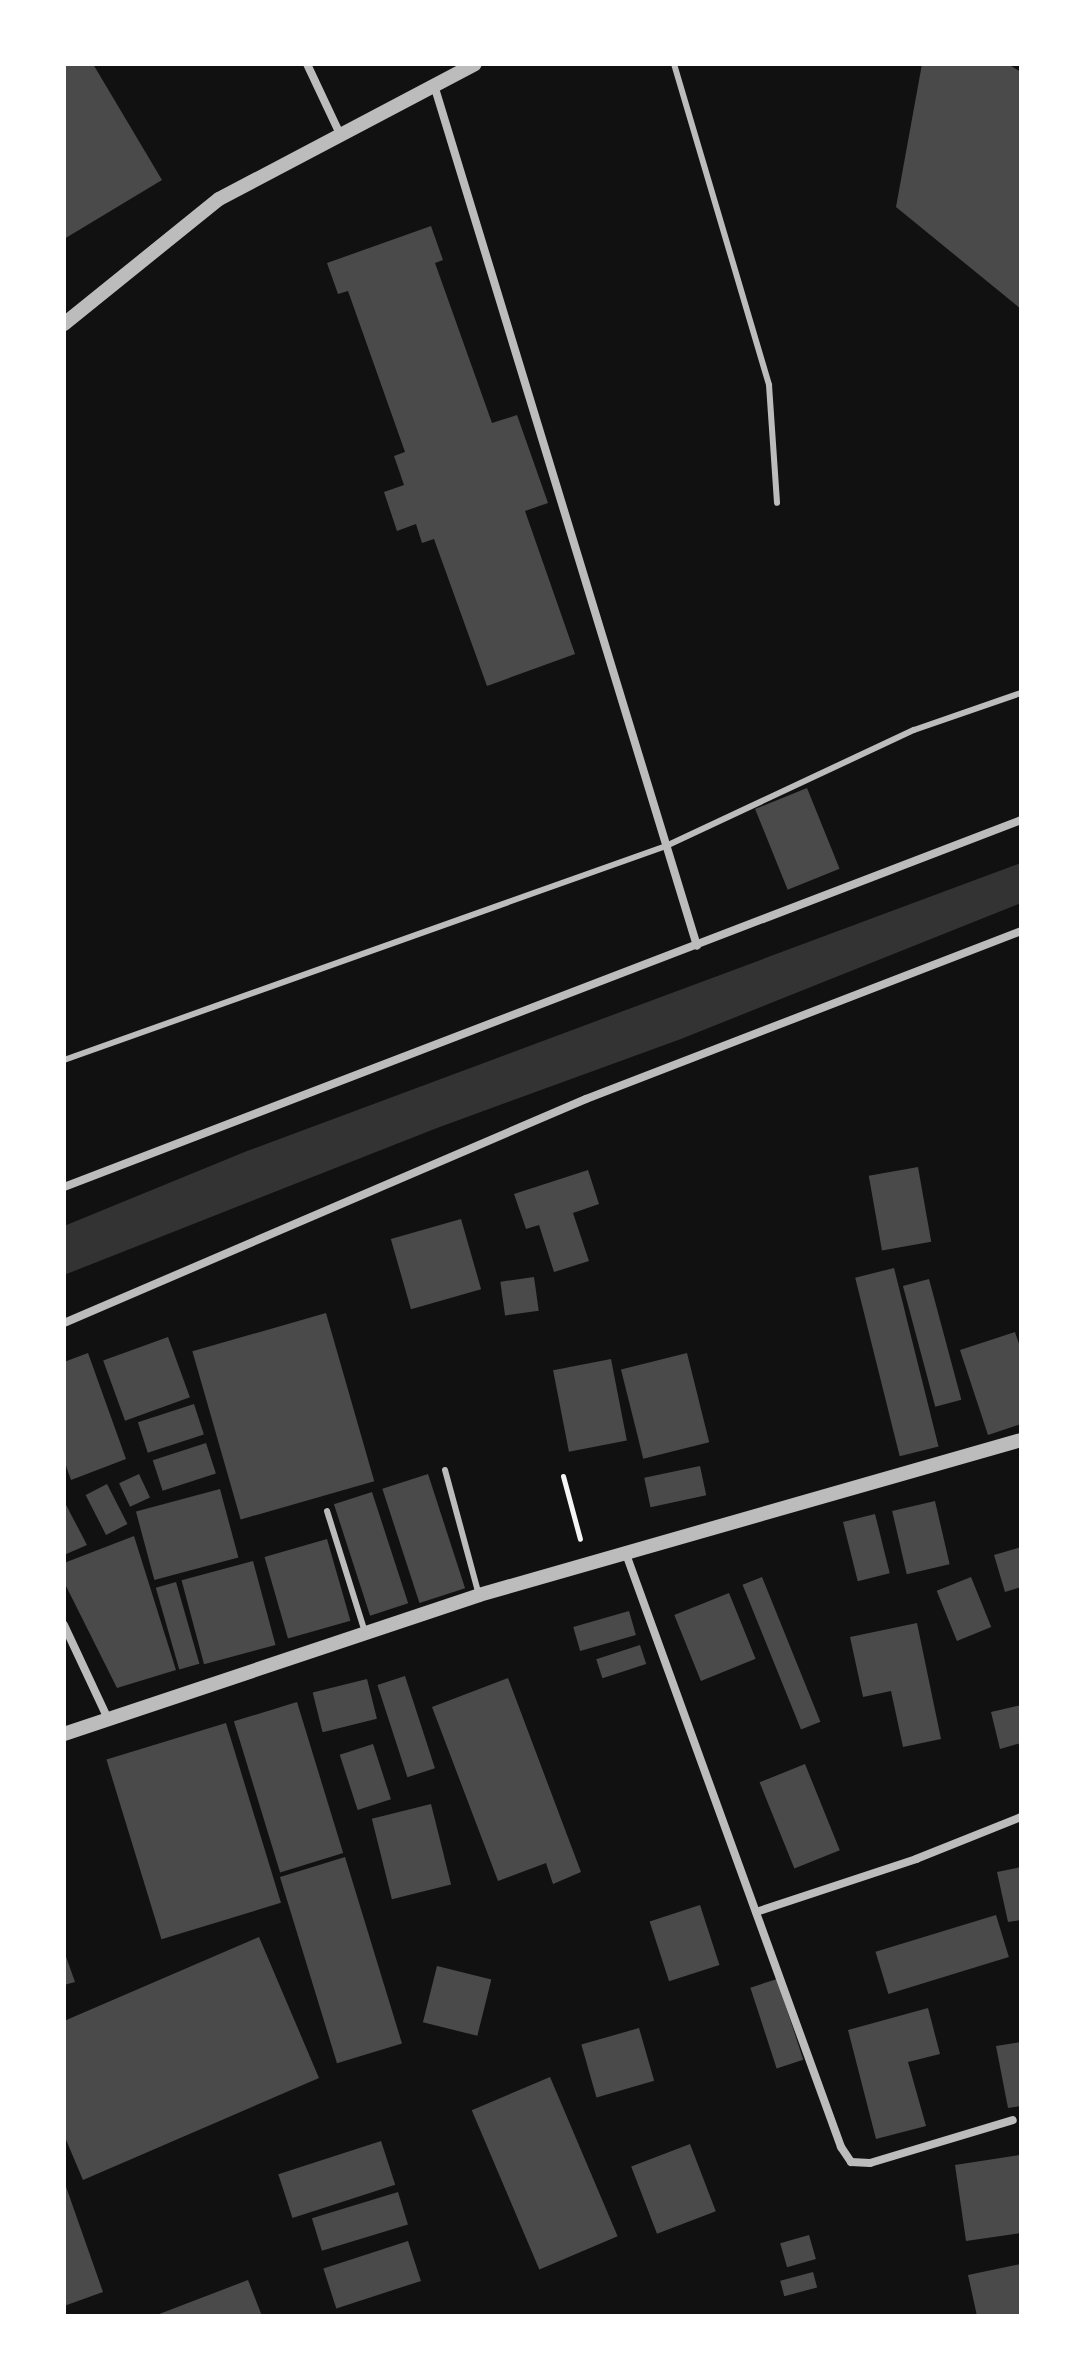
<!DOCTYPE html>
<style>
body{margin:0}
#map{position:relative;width:1085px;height:2380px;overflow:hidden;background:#111;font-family:"IBM Plex Sans",sans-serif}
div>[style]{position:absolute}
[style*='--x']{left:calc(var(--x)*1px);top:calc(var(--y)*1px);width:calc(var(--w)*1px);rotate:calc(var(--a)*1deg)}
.water>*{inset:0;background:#333}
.building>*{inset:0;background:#4a4a4a;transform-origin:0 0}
.path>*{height:5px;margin:-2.5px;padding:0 2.5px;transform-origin:2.5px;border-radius:2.5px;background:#f5f5f5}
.service>*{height:6px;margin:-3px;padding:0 3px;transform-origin:3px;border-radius:3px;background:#bcbcbc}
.minor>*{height:8px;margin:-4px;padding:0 4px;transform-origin:4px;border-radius:4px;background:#bcbcbc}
.tertiary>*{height:14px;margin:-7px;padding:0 7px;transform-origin:7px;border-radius:7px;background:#bcbcbc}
span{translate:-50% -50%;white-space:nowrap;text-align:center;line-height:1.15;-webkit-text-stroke:8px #fff;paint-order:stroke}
.frame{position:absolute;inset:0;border:66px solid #fff;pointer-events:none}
</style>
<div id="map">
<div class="water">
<div style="clip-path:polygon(1021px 863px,1021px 903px,681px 1039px,437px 1128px,64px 1275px,64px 1226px,247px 1151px)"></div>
</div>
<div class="building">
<div style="clip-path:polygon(64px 64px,93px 64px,162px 180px,64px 239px)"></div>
<div style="clip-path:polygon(922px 64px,1008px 64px,1021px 72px,1021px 309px,896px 207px)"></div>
<div style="clip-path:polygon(431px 226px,443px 260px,435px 263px,492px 423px,517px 415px,548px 503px,525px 511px,575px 654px,487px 686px,434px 539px,422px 543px,416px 524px,397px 531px,384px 492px,404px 485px,394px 456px,405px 452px,348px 291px,338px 294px,327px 263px)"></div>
<div style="left:807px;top:788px;width:87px;height:56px;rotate:68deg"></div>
<div style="left:918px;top:1167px;width:76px;height:50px;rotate:80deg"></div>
<div style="clip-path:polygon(588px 1170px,599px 1204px,573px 1213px,589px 1261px,554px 1272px,539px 1225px,526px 1229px,514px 1194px)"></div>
<div style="left:461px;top:1219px;width:73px;height:73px;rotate:74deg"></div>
<div style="left:894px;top:1268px;width:184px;height:40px;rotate:76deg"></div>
<div style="left:534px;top:1277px;width:34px;height:34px;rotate:82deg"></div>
<div style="left:929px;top:1279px;width:125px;height:27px;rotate:75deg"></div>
<div style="left:326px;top:1313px;width:175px;height:139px;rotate:74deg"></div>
<div style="clip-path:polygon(1015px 1332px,1021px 1350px,1021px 1424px,988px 1435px,960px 1350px)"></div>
<div style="left:168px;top:1337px;width:64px;height:69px;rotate:70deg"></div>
<div style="clip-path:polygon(88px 1353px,126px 1459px,71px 1480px,64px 1460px,64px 1362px)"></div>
<div style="left:687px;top:1353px;width:92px;height:68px;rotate:76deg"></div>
<div style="left:611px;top:1359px;width:83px;height:59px;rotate:79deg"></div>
<div style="left:194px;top:1404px;width:32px;height:59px;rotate:72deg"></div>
<div style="left:206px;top:1443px;width:32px;height:56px;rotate:72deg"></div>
<div style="left:700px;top:1466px;width:30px;height:57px;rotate:78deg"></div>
<div style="left:139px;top:1474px;width:26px;height:22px;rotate:65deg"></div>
<div style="left:428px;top:1474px;width:120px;height:48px;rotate:72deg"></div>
<div style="left:107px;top:1484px;width:45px;height:24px;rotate:63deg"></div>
<div style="left:220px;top:1489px;width:71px;height:87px;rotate:75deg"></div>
<div style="left:372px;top:1492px;width:117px;height:40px;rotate:72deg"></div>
<div style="clip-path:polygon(64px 1501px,87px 1545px,64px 1555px)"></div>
<div style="left:935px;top:1501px;width:65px;height:44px;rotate:77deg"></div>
<div style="left:875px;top:1514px;width:61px;height:33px;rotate:76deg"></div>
<div style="clip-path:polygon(134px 1536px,176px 1670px,117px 1688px,64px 1582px,64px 1563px)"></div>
<div style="left:327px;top:1539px;width:85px;height:65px;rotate:74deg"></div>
<div style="clip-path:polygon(1021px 1547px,1021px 1587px,1005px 1592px,994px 1555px)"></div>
<div style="left:253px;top:1561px;width:87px;height:74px;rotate:75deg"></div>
<div style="left:762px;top:1577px;width:156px;height:21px;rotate:68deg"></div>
<div style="left:971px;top:1577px;width:54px;height:37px;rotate:68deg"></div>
<div style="left:176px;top:1582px;width:85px;height:21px;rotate:74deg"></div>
<div style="left:729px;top:1593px;width:71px;height:59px;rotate:68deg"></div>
<div style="left:629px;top:1611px;width:25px;height:58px;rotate:74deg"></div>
<div style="clip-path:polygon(917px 1623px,941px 1739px,903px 1747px,891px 1691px,863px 1697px,850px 1637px)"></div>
<div style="left:640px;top:1645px;width:20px;height:46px;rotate:72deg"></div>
<div style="left:405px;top:1676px;width:97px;height:29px;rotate:72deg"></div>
<div style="clip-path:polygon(508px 1678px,581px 1872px,553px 1884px,546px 1863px,498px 1881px,432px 1707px)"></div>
<div style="left:367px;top:1679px;width:41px;height:56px;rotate:76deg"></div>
<div style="left:297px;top:1702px;width:158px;height:66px;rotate:73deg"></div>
<div style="clip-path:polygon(1021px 1705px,1021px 1743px,1000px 1749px,991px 1712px)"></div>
<div style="left:226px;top:1723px;width:188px;height:125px;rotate:73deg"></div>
<div style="left:373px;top:1744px;width:58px;height:35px;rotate:72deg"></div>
<div style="left:805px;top:1764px;width:93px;height:49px;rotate:68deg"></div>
<div style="left:431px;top:1804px;width:83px;height:61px;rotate:76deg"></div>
<div style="left:345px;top:1857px;width:195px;height:68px;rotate:73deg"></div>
<div style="clip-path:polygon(1021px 1867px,1021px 1920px,1008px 1922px,997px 1872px)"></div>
<div style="left:700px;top:1905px;width:63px;height:53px;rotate:72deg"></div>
<div style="left:996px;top:1915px;width:44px;height:126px;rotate:73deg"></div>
<div style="clip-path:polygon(259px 1937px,319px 2078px,83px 2180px,64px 2135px,64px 2021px)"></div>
<div style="clip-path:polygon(64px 1951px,75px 1982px,64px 1985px)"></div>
<div style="left:437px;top:1966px;width:56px;height:58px;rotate:14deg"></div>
<div style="left:777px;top:1979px;width:85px;height:28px;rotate:72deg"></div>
<div style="clip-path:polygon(928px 2008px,940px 2054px,908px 2062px,926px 2126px,876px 2139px,848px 2030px)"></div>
<div style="left:639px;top:2028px;width:55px;height:60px;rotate:74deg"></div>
<div style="clip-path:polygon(1021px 2042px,1021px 2106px,1008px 2108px,996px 2046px)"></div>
<div style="left:550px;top:2077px;width:173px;height:85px;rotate:67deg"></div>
<div style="left:381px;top:2141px;width:46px;height:108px;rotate:72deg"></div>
<div style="left:690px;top:2144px;width:72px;height:63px;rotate:69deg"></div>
<div style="clip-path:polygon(1020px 2155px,1021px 2233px,966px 2241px,955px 2165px)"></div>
<div style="clip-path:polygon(64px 2181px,103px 2292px,64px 2306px)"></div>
<div style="left:398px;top:2192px;width:34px;height:90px;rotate:73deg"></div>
<div style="left:809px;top:2235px;width:25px;height:30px;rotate:74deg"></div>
<div style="left:408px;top:2241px;width:42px;height:89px;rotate:72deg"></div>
<div style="clip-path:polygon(1021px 2264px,1021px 2316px,977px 2316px,968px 2275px)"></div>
<div style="left:813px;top:2272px;width:16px;height:34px;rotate:75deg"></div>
<div style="clip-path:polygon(248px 2280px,262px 2316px,154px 2316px)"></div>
</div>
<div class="path">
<div style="--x:563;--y:1476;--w:65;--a:74.9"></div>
</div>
<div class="service">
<div style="--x:674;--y:64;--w:335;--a:73.5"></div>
<div style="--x:769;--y:385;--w:118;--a:86.1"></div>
<div style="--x:64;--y:1060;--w:639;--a:-19.57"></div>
<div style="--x:666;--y:846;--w:274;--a:-25.1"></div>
<div style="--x:914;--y:730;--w:113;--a:-19.1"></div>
<div style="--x:445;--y:1470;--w:130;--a:74.8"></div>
<div style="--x:327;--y:1511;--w:127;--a:72.6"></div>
</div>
<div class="minor">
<div style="--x:307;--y:64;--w:77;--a:64.8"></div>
<div style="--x:434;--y:85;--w:900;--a:73.01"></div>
<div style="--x:64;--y:1187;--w:1025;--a:-20.98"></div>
<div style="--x:64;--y:1323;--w:568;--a:-23.23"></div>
<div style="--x:586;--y:1099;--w:466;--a:-21.1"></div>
<div style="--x:626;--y:1554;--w:631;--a:70.07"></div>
<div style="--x:841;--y:2147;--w:18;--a:56"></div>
<div style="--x:851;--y:2162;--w:19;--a:3"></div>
<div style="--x:870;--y:2163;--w:149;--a:-16.7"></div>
<div style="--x:64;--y:1625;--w:102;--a:64.9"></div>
<div style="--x:756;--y:1912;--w:169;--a:-18.3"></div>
<div style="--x:916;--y:1859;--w:113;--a:-21.8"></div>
</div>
<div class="tertiary">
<div style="--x:64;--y:324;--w:199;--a:-38.9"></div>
<div style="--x:219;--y:199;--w:289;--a:-27.8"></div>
<div style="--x:64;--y:1734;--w:438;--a:-18.5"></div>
<div style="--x:479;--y:1595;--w:564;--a:-15.96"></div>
</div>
<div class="frame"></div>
</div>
